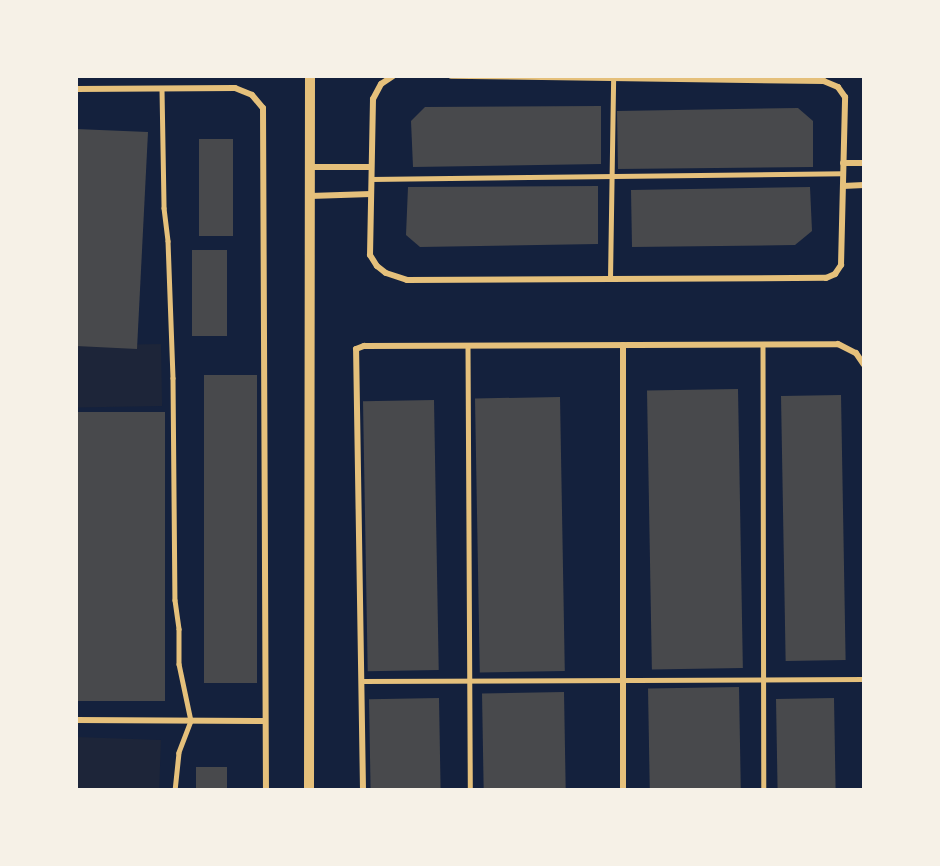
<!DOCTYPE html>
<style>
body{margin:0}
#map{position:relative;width:940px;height:866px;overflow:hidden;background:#14213d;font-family:Spectral,serif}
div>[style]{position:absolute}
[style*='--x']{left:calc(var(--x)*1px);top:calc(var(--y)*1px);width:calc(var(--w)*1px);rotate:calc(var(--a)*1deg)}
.green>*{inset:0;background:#1d2539;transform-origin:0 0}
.building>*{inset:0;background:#48494c;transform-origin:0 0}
.service>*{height:4.5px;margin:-2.25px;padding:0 2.25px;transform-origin:2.25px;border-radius:2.25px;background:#e5c07b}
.minor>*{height:6px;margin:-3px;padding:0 3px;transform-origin:3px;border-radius:3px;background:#e5c07b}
.tertiary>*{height:10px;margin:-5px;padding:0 5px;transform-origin:5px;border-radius:5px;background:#e5c07b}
span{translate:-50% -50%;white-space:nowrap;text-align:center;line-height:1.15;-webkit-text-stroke:6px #f6f1e7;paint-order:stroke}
.frame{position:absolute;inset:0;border:78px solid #f6f1e7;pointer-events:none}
</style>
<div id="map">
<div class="green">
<div style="left:161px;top:344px;width:62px;height:85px;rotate:89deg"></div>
<div style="left:77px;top:737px;width:84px;height:52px;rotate:2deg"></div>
</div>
<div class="building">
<div style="clip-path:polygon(601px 106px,601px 164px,413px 167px,411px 121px,425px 107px)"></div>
<div style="clip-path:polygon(798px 108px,813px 121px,813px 167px,618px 169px,617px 111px)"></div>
<div style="clip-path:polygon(76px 129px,148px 132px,137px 349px,76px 346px)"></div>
<div style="left:199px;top:139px;width:34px;height:97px"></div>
<div style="clip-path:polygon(598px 186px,598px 244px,420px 247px,406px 235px,408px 187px)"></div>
<div style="clip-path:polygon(810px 187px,812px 231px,795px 245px,632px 247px,631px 190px)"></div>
<div style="left:192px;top:250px;width:35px;height:86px"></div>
<div style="left:257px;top:375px;width:308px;height:53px;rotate:90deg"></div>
<div style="left:738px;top:389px;width:279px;height:91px;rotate:89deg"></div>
<div style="left:841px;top:395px;width:265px;height:60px;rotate:89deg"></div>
<div style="left:560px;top:397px;width:274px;height:85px;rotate:89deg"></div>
<div style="left:434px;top:400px;width:270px;height:71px;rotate:89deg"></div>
<div style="left:76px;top:412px;width:89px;height:289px"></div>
<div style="left:739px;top:687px;width:102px;height:91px;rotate:89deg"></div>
<div style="left:564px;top:692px;width:97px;height:82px;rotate:89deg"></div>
<div style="left:439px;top:698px;width:91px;height:70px;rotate:89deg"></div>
<div style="left:834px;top:698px;width:91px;height:58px;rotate:89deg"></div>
<div style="left:196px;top:767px;width:31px;height:22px"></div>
</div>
<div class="service">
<div style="--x:162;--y:89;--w:119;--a:89"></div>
<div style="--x:164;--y:208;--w:33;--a:83"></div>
<div style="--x:168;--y:241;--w:137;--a:87.9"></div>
<div style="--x:173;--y:378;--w:222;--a:89.5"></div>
<div style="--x:175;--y:600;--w:29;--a:82"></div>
<div style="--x:179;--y:629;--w:35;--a:90"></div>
<div style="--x:179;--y:664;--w:58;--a:78.1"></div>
<div style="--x:191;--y:721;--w:34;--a:111"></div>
<div style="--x:179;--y:753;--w:37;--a:96"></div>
<div style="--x:371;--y:179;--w:472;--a:-0.7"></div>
<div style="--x:610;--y:279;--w:201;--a:-89.1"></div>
<div style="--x:763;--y:345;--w:445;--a:89.9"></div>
<div style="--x:468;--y:346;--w:444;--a:89.7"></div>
<div style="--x:361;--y:681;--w:503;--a:-0.23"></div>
</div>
<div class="minor">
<div style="--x:393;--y:76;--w:14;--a:146"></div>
<div style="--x:381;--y:84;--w:17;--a:118"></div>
<div style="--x:373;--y:99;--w:156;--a:91.1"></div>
<div style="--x:370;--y:255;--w:13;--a:58"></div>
<div style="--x:377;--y:266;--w:11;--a:38"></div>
<div style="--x:386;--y:273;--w:22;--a:18"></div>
<div style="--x:407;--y:280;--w:419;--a:-0.3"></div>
<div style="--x:826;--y:278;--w:10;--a:-24"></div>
<div style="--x:835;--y:274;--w:11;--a:-56"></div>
<div style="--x:841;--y:265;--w:168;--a:-88.6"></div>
<div style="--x:845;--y:97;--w:12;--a:-125"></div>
<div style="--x:838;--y:87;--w:15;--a:-157"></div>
<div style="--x:824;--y:81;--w:373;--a:-179.2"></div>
<div style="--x:76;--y:89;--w:159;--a:-0.4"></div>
<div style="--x:235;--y:88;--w:18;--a:22"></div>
<div style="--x:252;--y:95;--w:17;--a:50"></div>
<div style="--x:263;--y:108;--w:682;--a:89.75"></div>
<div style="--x:843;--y:163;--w:21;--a:0"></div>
<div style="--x:310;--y:167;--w:61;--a:0"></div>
<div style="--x:843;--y:186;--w:21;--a:-3"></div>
<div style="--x:310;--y:196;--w:61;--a:-1.9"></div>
<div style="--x:623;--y:345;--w:445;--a:90"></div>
<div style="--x:76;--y:720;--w:188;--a:0.3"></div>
<div style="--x:363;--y:790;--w:441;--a:-90.9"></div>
<div style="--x:356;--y:349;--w:9;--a:-21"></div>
<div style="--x:364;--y:346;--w:474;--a:-0.2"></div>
<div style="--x:838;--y:344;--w:20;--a:27"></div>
<div style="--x:856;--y:353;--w:14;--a:56"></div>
</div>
<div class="tertiary">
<div style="--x:309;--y:790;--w:714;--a:-89.92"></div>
</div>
<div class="frame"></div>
</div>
